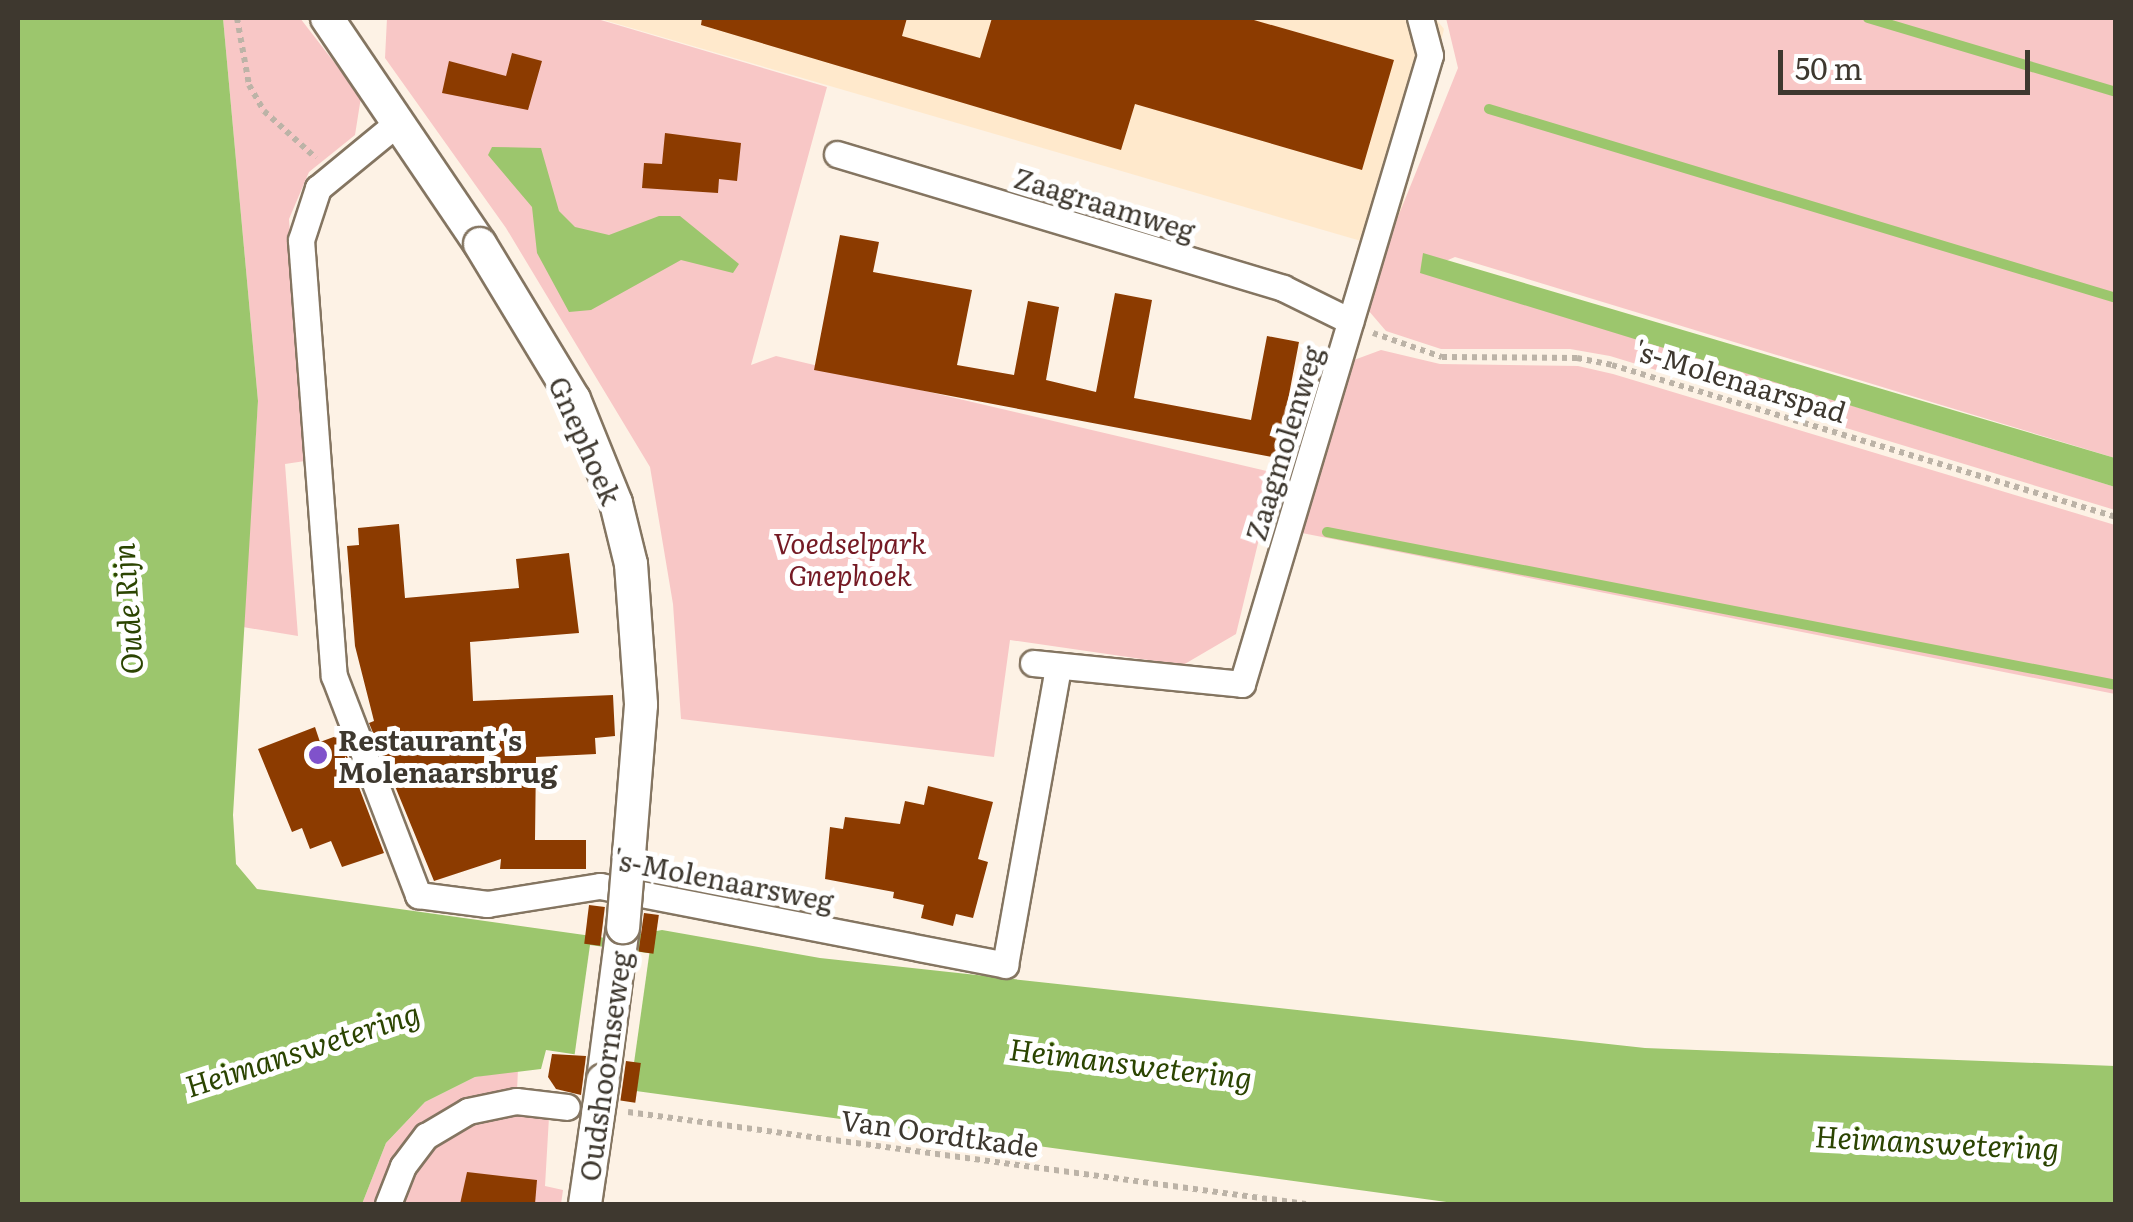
<!DOCTYPE html>
<style>
body{margin:0}
#map{position:relative;width:2133px;height:1222px;overflow:hidden;background:#fdf2e5;font-family:Literata,serif}
div>[style]{position:absolute}
[style*='--x']{left:calc(var(--x)*1px);top:calc(var(--y)*1px);width:calc(var(--w)*1px);rotate:calc(var(--a)*1deg)}
.built>*{inset:0;background:#ffe9cc}
.green>*{inset:0;background:#f8c7c6}
.water>*{inset:0;background:#9cc66d}
.pier>*{inset:0;background:#fdf2e5;transform-origin:0 0}
.stream>*{height:10px;margin:-5px;padding:0 5px;transform-origin:5px;border-radius:5px;background:#9cc66d}
.building>*{inset:0;background:#8c3b00;transform-origin:0 0}
.path>*{height:6px;margin-top:-3px;transform-origin:0;background:repeating-linear-gradient(90deg,#bcb3a7 0 5px,transparent 0 10px)}
.roads{filter:drop-shadow(2px 0 #847561) drop-shadow(-2px 0 #847561) drop-shadow(0 2px #847561) drop-shadow(0 -2px #847561)}
.minor>*{height:25px;margin:-12.5px;padding:0 12.5px;transform-origin:12.5px;border-radius:12.5px;background:#fff}
.tertiary>*{height:32px;margin:-16px;padding:0 16px;transform-origin:16px;border-radius:16px;background:#fff}
.bridges{filter:drop-shadow(2px 0 #847561) drop-shadow(-2px 0 #847561) drop-shadow(0 2px #847561) drop-shadow(0 -2px #847561)}
.tertiary-bridge>*{height:32px;margin:-16px;padding:0 16px;transform-origin:16px;border-radius:16px;background:#fff}
.dots>*{width:28px;height:28px;translate:-50% -50%;box-sizing:border-box;border:5px solid #fff;border-radius:50%}
span{translate:-50% -50%;white-space:nowrap;text-align:center;line-height:1.15;-webkit-text-stroke:10px #fff;paint-order:stroke}
.street-label{font-size:28px;color:#3e382f}
.park-label{font-size:28px;color:#751a24;font-style:italic}
.poi-label{font-size:28px;color:#3e382f;font-weight:700}
.left{translate:0 -50%;text-align:left}
.water-label{font-size:30px;color:#2b4401;font-style:italic}
.frame{position:absolute;inset:0;border:20px solid #3e382f;pointer-events:none}
.scale{position:absolute;left:1778px;top:50px;width:252px;height:45px;box-sizing:border-box;border:5px solid #3e382f;border-top:0;padding-left:12px;font-size:30px;line-height:35px;white-space:nowrap;color:#3e382f;-webkit-text-stroke:8px #fff;paint-order:stroke}
</style>
<div id="map">
<div class="built">
<div style="clip-path:polygon(597px 18px,1435px 18px,1444px 29px,1392px 250px)"></div>
</div>
<div class="green">
<div style="clip-path:polygon(223px 18px,300px 18px,361px 97px,355px 135px,309px 172px,289px 219px,305px 461px,285px 464px,298px 636px,243px 627px,258px 401px)"></div>
<div style="clip-path:polygon(387px 18px,594px 18px,827px 87px,751px 365px,776px 356px,1275px 473px,1236px 634px,1183px 665px,1010px 640px,994px 757px,681px 719px,673px 604px,650px 467px,506px 228px,385px 58px)"></div>
<div style="clip-path:polygon(1446px 18px,2115px 18px,2115px 458px,1455px 257px,1420px 272px,2115px 487px,2115px 510px,1610px 356px,1570px 349px,1441px 349px,1386px 331px,1368px 310px,1387px 244px,1458px 68px)"></div>
<div style="clip-path:polygon(1381px 350px,1440px 364px,1578px 366px,1613px 374px,2115px 525px,2115px 694px,1302px 533px,1354px 360px)"></div>
<div style="clip-path:polygon(518px 1069px,517px 1091px,460px 1101px,379px 1204px,362px 1204px,386px 1143px,425px 1102px,475px 1077px)"></div>
<div style="clip-path:polygon(500px 1112px,549px 1117px,545px 1186px,563px 1190px,561px 1204px,396px 1204px,433px 1144px)"></div>
</div>
<div class="water">
<div style="clip-path:polygon(18px 18px,223px 18px,258px 401px,233px 815px,236px 864px,257px 889px,613px 939px,662px 930px,820px 958px,1645px 1048px,2115px 1066px,2115px 1204px,1461px 1204px,636px 1091px,639px 1064px,546px 1050px,541px 1069px,475px 1077px,425px 1102px,386px 1143px,362px 1204px,18px 1204px)"></div>
<div style="clip-path:polygon(492px 147px,541px 148px,559px 211px,575px 227px,609px 235px,659px 216px,680px 216px,739px 264px,733px 273px,681px 260px,591px 310px,569px 312px,537px 253px,532px 207px,488px 155px)"></div>
<div style="clip-path:polygon(1423px 253px,2115px 458px,2115px 487px,1420px 273px)"></div>
</div>
<div class="pier">
<div style="left:590px;top:945px;width:60px;height:111px;rotate:8deg"></div>
</div>
<div class="stream">
<div style="--x:1868;--y:18;--w:259;--a:16.6"></div>
<div style="--x:1489;--y:109;--w:655;--a:16.77"></div>
<div style="--x:1327;--y:532;--w:804;--a:10.97"></div>
</div>
<div class="building">
<div style="clip-path:polygon(702px 18px,907px 18px,902px 36px,980px 58px,992px 18px,1247px 18px,1394px 60px,1362px 170px,1135px 104px,1121px 150px,701px 25px)"></div>
<div style="clip-path:polygon(512px 53px,542px 61px,528px 110px,442px 93px,449px 61px,506px 76px)"></div>
<div style="clip-path:polygon(665px 133px,741px 143px,737px 181px,719px 179px,718px 193px,642px 188px,644px 163px,662px 164px)"></div>
<div style="clip-path:polygon(840px 235px,879px 242px,873px 272px,972px 290px,957px 365px,1014px 375px,1028px 301px,1059px 307px,1046px 380px,1096px 392px,1115px 293px,1152px 300px,1134px 398px,1251px 420px,1267px 336px,1299px 342px,1277px 458px,814px 370px)"></div>
<div style="clip-path:polygon(399px 524px,405px 598px,519px 588px,516px 559px,569px 553px,579px 633px,470px 642px,473px 701px,613px 695px,615px 736px,595px 738px,596px 754px,536px 757px,535px 840px,586px 840px,586px 869px,500px 869px,501px 859px,434px 881px,369px 723px,374px 721px,355px 646px,347px 546px,359px 545px,358px 528px)"></div>
<div style="clip-path:polygon(315px 727px,320px 742px,339px 735px,384px 853px,342px 867px,331px 841px,310px 849px,302px 828px,292px 832px,258px 749px)"></div>
<div style="clip-path:polygon(928px 786px,993px 802px,978px 859px,988px 862px,973px 918px,956px 914px,953px 926px,921px 918px,924px 905px,893px 898px,894px 892px,825px 879px,830px 827px,843px 829px,845px 817px,900px 824px,905px 801px,924px 805px)"></div>
<div style="left:589px;top:905px;width:16px;height:39px;rotate:7deg"></div>
<div style="left:644px;top:913px;width:15px;height:39px;rotate:8deg"></div>
<div style="clip-path:polygon(552px 1054px,586px 1056px,581px 1095px,556px 1089px,548px 1077px)"></div>
<div style="left:626px;top:1061px;width:15px;height:40px;rotate:8deg"></div>
<div style="clip-path:polygon(467px 1172px,537px 1180px,535px 1204px,460px 1204px)"></div>
</div>
<div class="path">
<div style="--x:237;--y:18;--w:68;--a:79.8"></div>
<div style="--x:249;--y:85;--w:30;--a:60"></div>
<div style="--x:264;--y:111;--w:70;--a:42.1"></div>
<div style="--x:1373;--y:333;--w:73;--a:19.2"></div>
<div style="--x:1442;--y:357;--w:135;--a:0.4"></div>
<div style="--x:1577;--y:358;--w:36;--a:11"></div>
<div style="--x:1612;--y:365;--w:526;--a:16.78"></div>
<div style="--x:628;--y:1112;--w:684;--a:7.73"></div>
</div>
<div class="roads">
<div class="minor">
<div style="--x:396;--y:124;--w:101;--a:140.6"></div>
<div style="--x:318;--y:188;--w:55;--a:108.1"></div>
<div style="--x:301;--y:240;--w:437;--a:85.7"></div>
<div style="--x:334;--y:676;--w:235;--a:69"></div>
<div style="--x:418;--y:895;--w:70;--a:7.4"></div>
<div style="--x:487;--y:904;--w:114;--a:-9.1"></div>
<div style="--x:600;--y:886;--w:413;--a:11"></div>
<div style="--x:1005;--y:965;--w:302;--a:-79.9"></div>
<div style="--x:837;--y:154;--w:466;--a:16.7"></div>
<div style="--x:1283;--y:288;--w:75;--a:26.2"></div>
<div style="--x:1033;--y:663;--w:210;--a:5.7"></div>
<div style="--x:1242;--y:684;--w:656;--a:-73.36"></div>
<div style="--x:1430;--y:55;--w:38;--a:-105"></div>
<div style="--x:388;--y:1204;--w:41;--a:-68.5"></div>
<div style="--x:403;--y:1166;--w:38;--a:-53"></div>
<div style="--x:426;--y:1136;--w:49;--a:-30.8"></div>
<div style="--x:468;--y:1111;--w:49;--a:-11.8"></div>
<div style="--x:516;--y:1101;--w:51;--a:6.7"></div>
</div>
<div class="tertiary">
<div style="--x:327;--y:18;--w:273;--a:55.9"></div>
<div style="--x:603;--y:1080;--w:154;--a:-82.6"></div>
</div>
</div>
<div class="bridges">
<div class="tertiary-bridge">
<div style="--x:480;--y:244;--w:181;--a:58.8"></div>
<div style="--x:574;--y:399;--w:112;--a:68"></div>
<div style="--x:616;--y:503;--w:63;--a:76.2"></div>
<div style="--x:631;--y:564;--w:141;--a:85.9"></div>
<div style="--x:641;--y:705;--w:223;--a:94.6"></div>
<div style="--x:585;--y:1204;--w:125;--a:-81.7"></div>
</div>
</div>
<div class="dots">
<div style="left:318px;top:755px;background:#8052cb"></div>
</div>
<div class="street-label">
<span style="left:1105px;top:203px;rotate:17deg">Zaagraamweg</span>
<span style="left:1741px;top:380px;rotate:17deg">'s-Molenaarspad</span>
<span style="left:586px;top:440px;rotate:66deg">Gnephoek</span>
<span style="left:1283px;top:443px;rotate:-73deg">Zaagmolenweg</span>
<span style="left:724px;top:879px;rotate:11deg">'s-Molenaarsweg</span>
<span style="left:604px;top:1066px;rotate:-82deg">Oudshoornseweg</span>
<span style="left:940px;top:1132px;rotate:8deg">Van Oordtkade</span>
</div>
<div class="park-label">
<span style="left:850px;top:558px">Voedselpark<br>Gnephoek</span>
</div>
<div class="poi-label">
<span class="left" style="left:338px;top:755px">Restaurant 's<br>Molenaarsbrug</span>
</div>
<div class="water-label">
<span style="left:126px;top:609px;rotate:-94deg">Oude Rijn</span>
<span style="left:302px;top:1048px;rotate:-18deg">Heimanswetering</span>
<span style="left:1131px;top:1062px;rotate:7deg">Heimanswetering</span>
<span style="left:1937px;top:1141px;rotate:3deg">Heimanswetering</span>
</div>
<div class="frame"></div>
<div class="scale">50 m</div>
</div>
